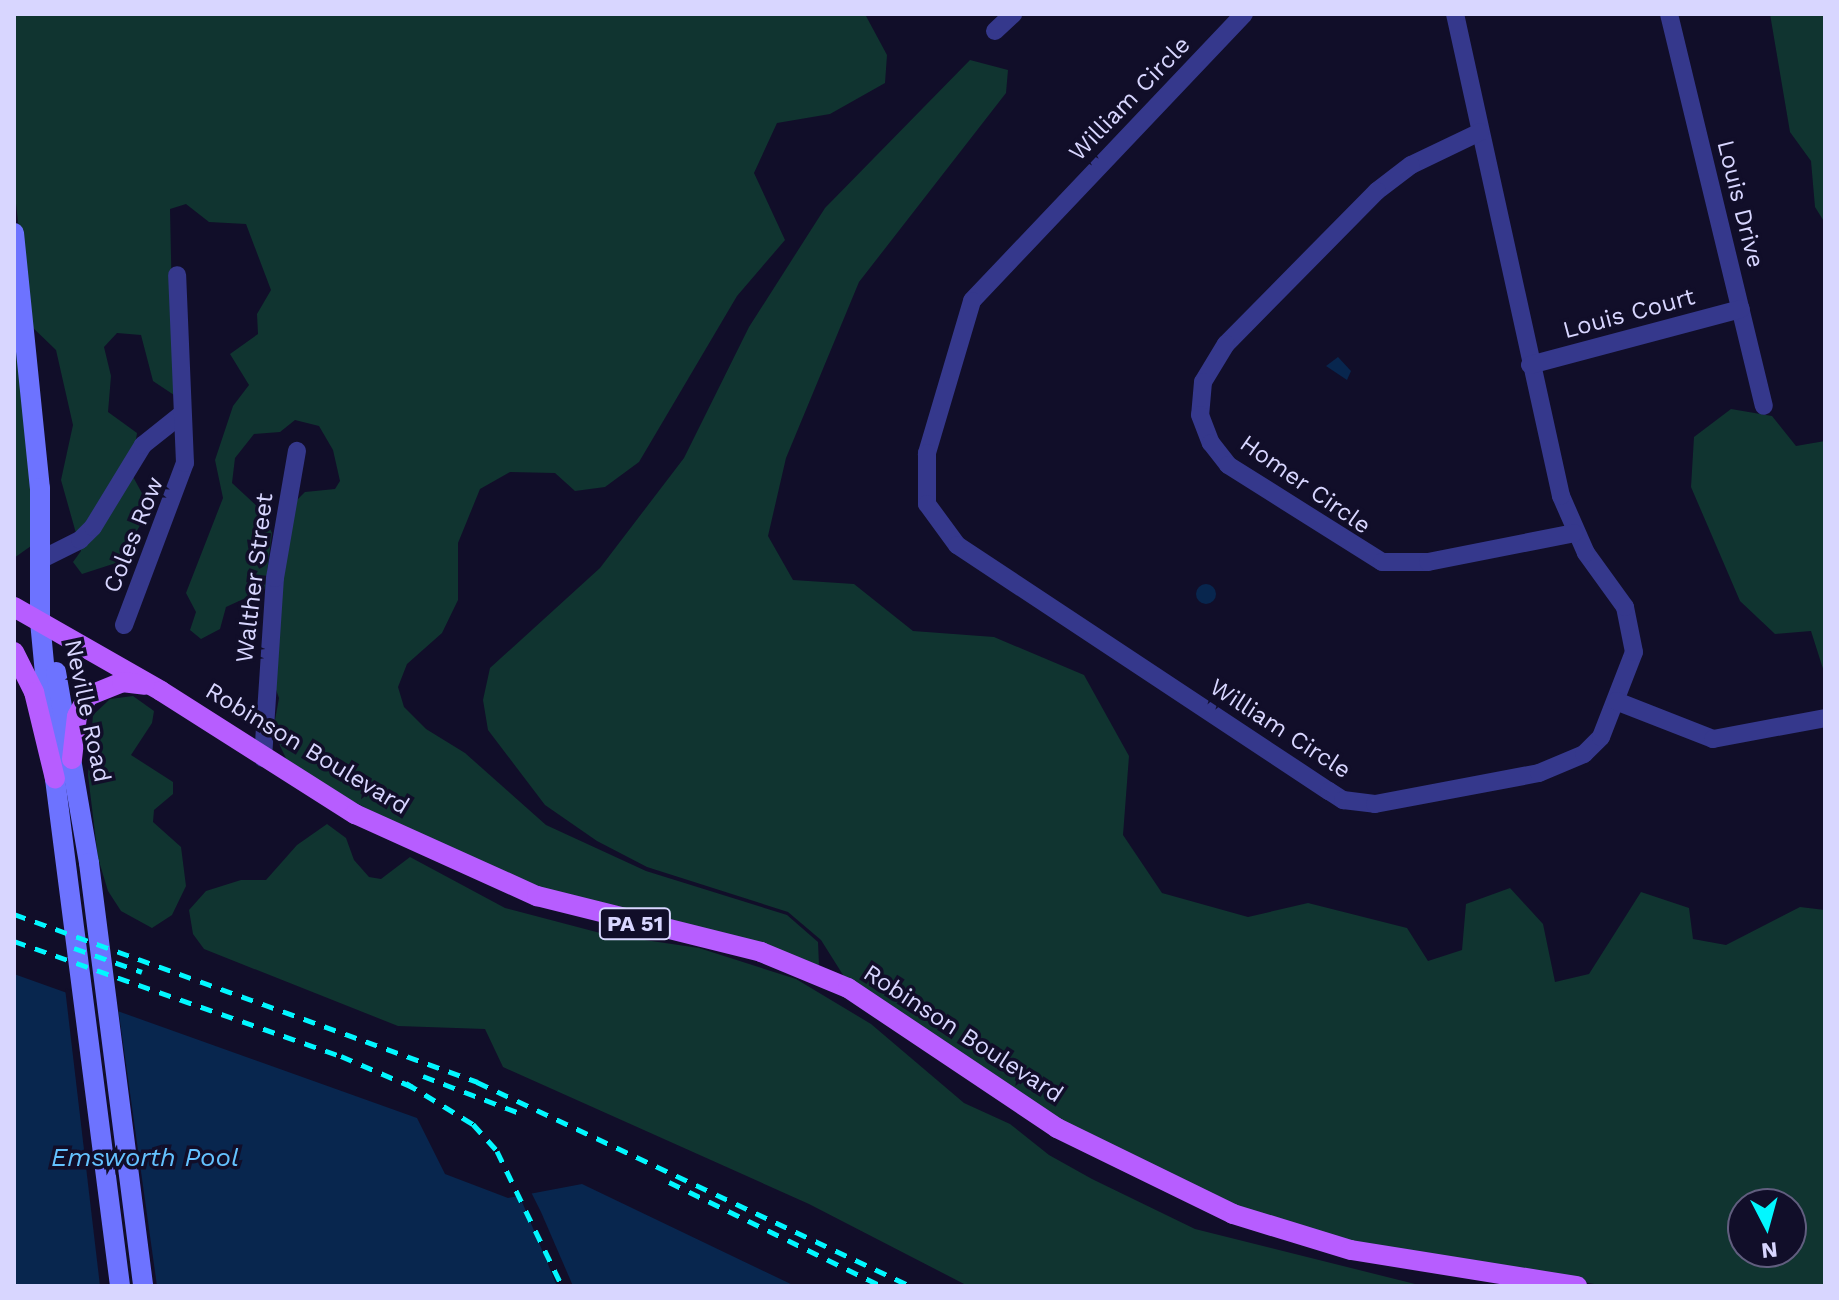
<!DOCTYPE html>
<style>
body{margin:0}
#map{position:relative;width:1839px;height:1300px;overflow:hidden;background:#110e29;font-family:"Work Sans",sans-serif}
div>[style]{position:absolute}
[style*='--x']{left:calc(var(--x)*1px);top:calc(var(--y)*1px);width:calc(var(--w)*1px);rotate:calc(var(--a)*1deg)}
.green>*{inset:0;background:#103430}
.water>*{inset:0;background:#08264e}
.round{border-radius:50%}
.pier>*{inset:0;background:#110e29}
.street>*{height:18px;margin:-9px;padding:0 9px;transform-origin:9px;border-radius:9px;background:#35388c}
.secondary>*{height:20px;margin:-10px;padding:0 10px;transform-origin:10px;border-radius:10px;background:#6d73ff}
.primary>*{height:20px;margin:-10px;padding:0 10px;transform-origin:10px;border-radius:10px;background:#b75dff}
.rail>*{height:5px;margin-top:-2.5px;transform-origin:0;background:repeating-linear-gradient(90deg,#02f7ff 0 12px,transparent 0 22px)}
span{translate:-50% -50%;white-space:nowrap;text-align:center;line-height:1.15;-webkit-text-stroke:7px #110e29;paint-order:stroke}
.shield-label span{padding:2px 6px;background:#110e29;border:2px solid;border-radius:6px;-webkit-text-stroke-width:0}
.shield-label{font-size:22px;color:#d8d6ff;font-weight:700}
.street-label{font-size:24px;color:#d8d6ff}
.water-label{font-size:26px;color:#64c2ff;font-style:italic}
.frame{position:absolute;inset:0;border:16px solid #d8d6ff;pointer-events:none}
.north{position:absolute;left:1727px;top:1188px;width:80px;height:80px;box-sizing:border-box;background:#110e29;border:2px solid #615e7f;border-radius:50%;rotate:174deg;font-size:22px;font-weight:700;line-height:32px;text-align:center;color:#d8d6ff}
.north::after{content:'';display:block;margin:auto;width:28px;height:36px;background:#02f7ff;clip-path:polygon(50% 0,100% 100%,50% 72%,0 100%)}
</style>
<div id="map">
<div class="green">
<div style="clip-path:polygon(14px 14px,866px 16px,887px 55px,885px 83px,830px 114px,777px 123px,754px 173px,785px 240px,737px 296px,639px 462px,605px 487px,575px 491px,555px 473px,510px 472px,480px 489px,458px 543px,458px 600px,442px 633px,407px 664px,398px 687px,404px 707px,426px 729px,465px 753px,546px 825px,646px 871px,787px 915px,818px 942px,819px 965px,809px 969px,538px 894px,292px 771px,273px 731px,279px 698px,271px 676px,288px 509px,305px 492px,335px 489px,340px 481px,333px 450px,319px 426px,295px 420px,280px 432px,254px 434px,235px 458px,232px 483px,261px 510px,272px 533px,265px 589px,226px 607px,220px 629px,201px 639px,190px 630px,196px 612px,186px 593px,223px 498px,215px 460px,233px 406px,249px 385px,230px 354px,258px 334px,257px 314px,271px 290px,246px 224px,209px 222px,186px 204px,170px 209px,174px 395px,153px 381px,141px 335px,117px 333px,104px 347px,111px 376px,108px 412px,137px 433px,131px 473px,150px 508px,119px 562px,82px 574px,73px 562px,81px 551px,61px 480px,73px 425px,56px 350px,29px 324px,14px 185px)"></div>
<div style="clip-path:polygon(1770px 14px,1825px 14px,1825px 223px,1815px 207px,1811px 161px,1790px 132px)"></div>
<div style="clip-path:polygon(evenodd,970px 60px,1008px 70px,1006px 93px,859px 282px,786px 458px,768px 536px,793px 580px,854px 584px,913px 631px,994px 637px,1084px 675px,1129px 756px,1123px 835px,1162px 893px,1248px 917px,1308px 903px,1407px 928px,1428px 961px,1462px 950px,1466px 904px,1510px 888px,1543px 924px,1555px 982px,1589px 974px,1641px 892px,1689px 908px,1693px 939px,1726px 945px,1800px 907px,1825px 910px,1825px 1286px,1607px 1286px,1351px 1245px,1235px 1210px,1060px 1123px,850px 986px,821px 940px,788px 912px,647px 867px,597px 841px,545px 805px,488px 730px,483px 700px,490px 668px,600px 568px,684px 458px,749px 327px,825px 208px,970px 60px,1743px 1204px,1791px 1204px,1791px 1252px,1743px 1252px,1743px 1204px)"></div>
<div style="clip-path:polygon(14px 292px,35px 490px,31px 546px,14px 558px)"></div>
<div style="clip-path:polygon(1731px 409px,1772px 416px,1796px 446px,1825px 441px,1825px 675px,1811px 631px,1775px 634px,1740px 601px,1691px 487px,1694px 437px)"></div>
<div style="clip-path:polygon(133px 696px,154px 711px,152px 723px,131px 755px,173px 782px,173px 794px,154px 810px,153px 822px,181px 847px,186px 886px,172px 915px,152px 928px,121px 911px,108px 891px,98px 858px,88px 775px,93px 715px,110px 699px)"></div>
<div style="clip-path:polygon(327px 824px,346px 838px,354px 860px,369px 877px,381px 879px,410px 857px,505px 908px,604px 934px,699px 948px,796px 979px,871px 1024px,964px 1103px,1010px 1124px,1049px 1155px,1092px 1179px,1195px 1229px,1423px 1286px,968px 1286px,809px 1204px,503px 1067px,485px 1029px,398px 1026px,204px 949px,193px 934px,189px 910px,206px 891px,241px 880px,266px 880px,297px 845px)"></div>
</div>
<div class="water">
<div style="clip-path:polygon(1338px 357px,1351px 371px,1347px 380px,1326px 366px)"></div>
<div class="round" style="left:1196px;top:584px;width:20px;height:20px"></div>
<div style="clip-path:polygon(14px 974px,417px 1118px,445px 1174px,508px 1198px,582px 1184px,795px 1286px,14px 1286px)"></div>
</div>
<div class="pier">
<div style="clip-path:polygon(65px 988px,118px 1007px,157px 1286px,100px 1286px)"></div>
<div style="clip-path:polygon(530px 1190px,541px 1212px,573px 1286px,557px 1286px,518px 1192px)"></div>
</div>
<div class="street">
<div style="--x:1244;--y:14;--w:395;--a:133.5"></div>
<div style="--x:972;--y:301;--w:159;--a:106.5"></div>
<div style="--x:927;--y:453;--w:51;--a:90"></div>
<div style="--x:927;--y:504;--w:51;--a:53.8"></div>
<div style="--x:957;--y:545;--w:446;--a:33.5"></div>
<div style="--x:1329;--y:791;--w:17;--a:33"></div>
<div style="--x:1343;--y:800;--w:32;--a:7"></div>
<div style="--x:1375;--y:804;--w:167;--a:-10.7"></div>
<div style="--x:1539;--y:773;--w:49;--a:-22.9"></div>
<div style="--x:1584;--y:754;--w:24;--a:-45"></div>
<div style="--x:1601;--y:737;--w:91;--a:-68.8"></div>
<div style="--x:1634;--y:652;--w:46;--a:-101.3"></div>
<div style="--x:1625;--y:607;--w:67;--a:-125.8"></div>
<div style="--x:1586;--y:553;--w:62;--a:-113.7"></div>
<div style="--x:1561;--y:496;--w:494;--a:-102.4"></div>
<div style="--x:1669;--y:14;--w:403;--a:76.4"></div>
<div style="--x:995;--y:31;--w:25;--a:-43"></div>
<div style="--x:1480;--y:132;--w:76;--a:154.4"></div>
<div style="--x:1411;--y:165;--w:43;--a:142.6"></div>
<div style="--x:1377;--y:191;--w:215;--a:134.6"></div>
<div style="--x:1226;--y:344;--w:44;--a:121.2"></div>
<div style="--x:1203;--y:382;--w:33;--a:95"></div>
<div style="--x:1200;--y:415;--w:30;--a:69"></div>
<div style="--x:1211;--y:443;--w:28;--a:52"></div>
<div style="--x:1228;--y:465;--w:182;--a:32.2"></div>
<div style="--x:1382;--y:562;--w:46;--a:0"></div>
<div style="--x:1428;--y:562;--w:149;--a:-11.2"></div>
<div style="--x:1530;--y:365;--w:218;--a:-14.9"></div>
<div style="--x:40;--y:560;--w:45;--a:-26.6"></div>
<div style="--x:80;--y:540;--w:18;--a:-45"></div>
<div style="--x:93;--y:527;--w:96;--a:-58.6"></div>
<div style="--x:143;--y:445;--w:50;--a:-38.5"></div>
<div style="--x:124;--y:625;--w:173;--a:-69.4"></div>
<div style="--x:185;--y:463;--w:188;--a:-92.4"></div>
<div style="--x:1616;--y:701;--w:104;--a:21.4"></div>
<div style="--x:1713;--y:739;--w:114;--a:-10.6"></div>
<div style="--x:263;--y:758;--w:180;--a:-86.2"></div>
<div style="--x:275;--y:578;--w:129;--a:-80.2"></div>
</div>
<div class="secondary">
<div style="--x:14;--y:233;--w:256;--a:84.2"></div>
<div style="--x:40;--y:488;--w:133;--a:90"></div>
<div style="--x:40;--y:621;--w:159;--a:84.6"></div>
<div style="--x:55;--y:779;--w:511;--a:82.69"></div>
<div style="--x:56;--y:672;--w:194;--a:80.2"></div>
<div style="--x:89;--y:863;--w:426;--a:82.7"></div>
</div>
<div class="primary">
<div style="--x:14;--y:607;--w:169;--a:29.7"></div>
<div style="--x:161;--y:691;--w:230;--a:32.4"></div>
<div style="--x:355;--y:814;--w:200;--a:24.3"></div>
<div style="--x:537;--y:896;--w:231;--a:14"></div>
<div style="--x:761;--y:952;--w:94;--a:22.5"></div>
<div style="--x:848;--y:988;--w:252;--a:33.8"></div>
<div style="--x:1057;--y:1128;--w:196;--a:26"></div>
<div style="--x:1233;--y:1214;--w:123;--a:17"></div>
<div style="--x:1351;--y:1250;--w:229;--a:9.1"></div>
<div style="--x:14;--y:652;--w:45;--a:63.4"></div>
<div style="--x:34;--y:692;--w:89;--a:76.4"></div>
<div style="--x:72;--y:759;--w:43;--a:-83.4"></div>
<div style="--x:77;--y:716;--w:23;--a:-61"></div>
<div style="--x:88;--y:696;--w:37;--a:-22"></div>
<div style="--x:122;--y:682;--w:23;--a:7"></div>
</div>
<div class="rail">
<div style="--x:14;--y:914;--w:493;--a:19.9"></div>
<div style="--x:477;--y:1082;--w:479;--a:25.2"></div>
<div style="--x:14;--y:941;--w:347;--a:19.4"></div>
<div style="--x:341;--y:1056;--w:81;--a:23.4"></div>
<div style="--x:74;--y:948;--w:72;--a:19.4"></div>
<div style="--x:423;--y:1076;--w:101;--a:21"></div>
<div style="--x:406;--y:1083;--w:79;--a:31.5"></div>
<div style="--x:473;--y:1124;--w:36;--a:48"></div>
<div style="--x:497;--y:1151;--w:150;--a:64.3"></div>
<div style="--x:669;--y:1182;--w:236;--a:26.1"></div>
</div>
<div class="shield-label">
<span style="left:635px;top:924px">PA 51</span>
</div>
<div class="street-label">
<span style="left:1130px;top:99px;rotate:-46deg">William Circle</span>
<span style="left:1740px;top:204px;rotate:76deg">Louis Drive</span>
<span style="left:1629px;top:314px;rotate:-15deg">Louis Court</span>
<span style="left:1305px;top:485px;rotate:35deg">Homer Circle</span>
<span style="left:134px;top:535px;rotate:-68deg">Coles Row</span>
<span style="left:255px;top:578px;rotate:-83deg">Walther Street</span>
<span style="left:87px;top:711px;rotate:78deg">Neville Road</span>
<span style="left:1280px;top:729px;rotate:33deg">William Circle</span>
<span style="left:307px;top:749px;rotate:31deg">Robinson Boulevard</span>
<span style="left:963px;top:1034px;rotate:33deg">Robinson Boulevard</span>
</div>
<div class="water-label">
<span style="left:145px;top:1158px">Emsworth Pool</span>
</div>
<div class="frame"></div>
<div class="north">N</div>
</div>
